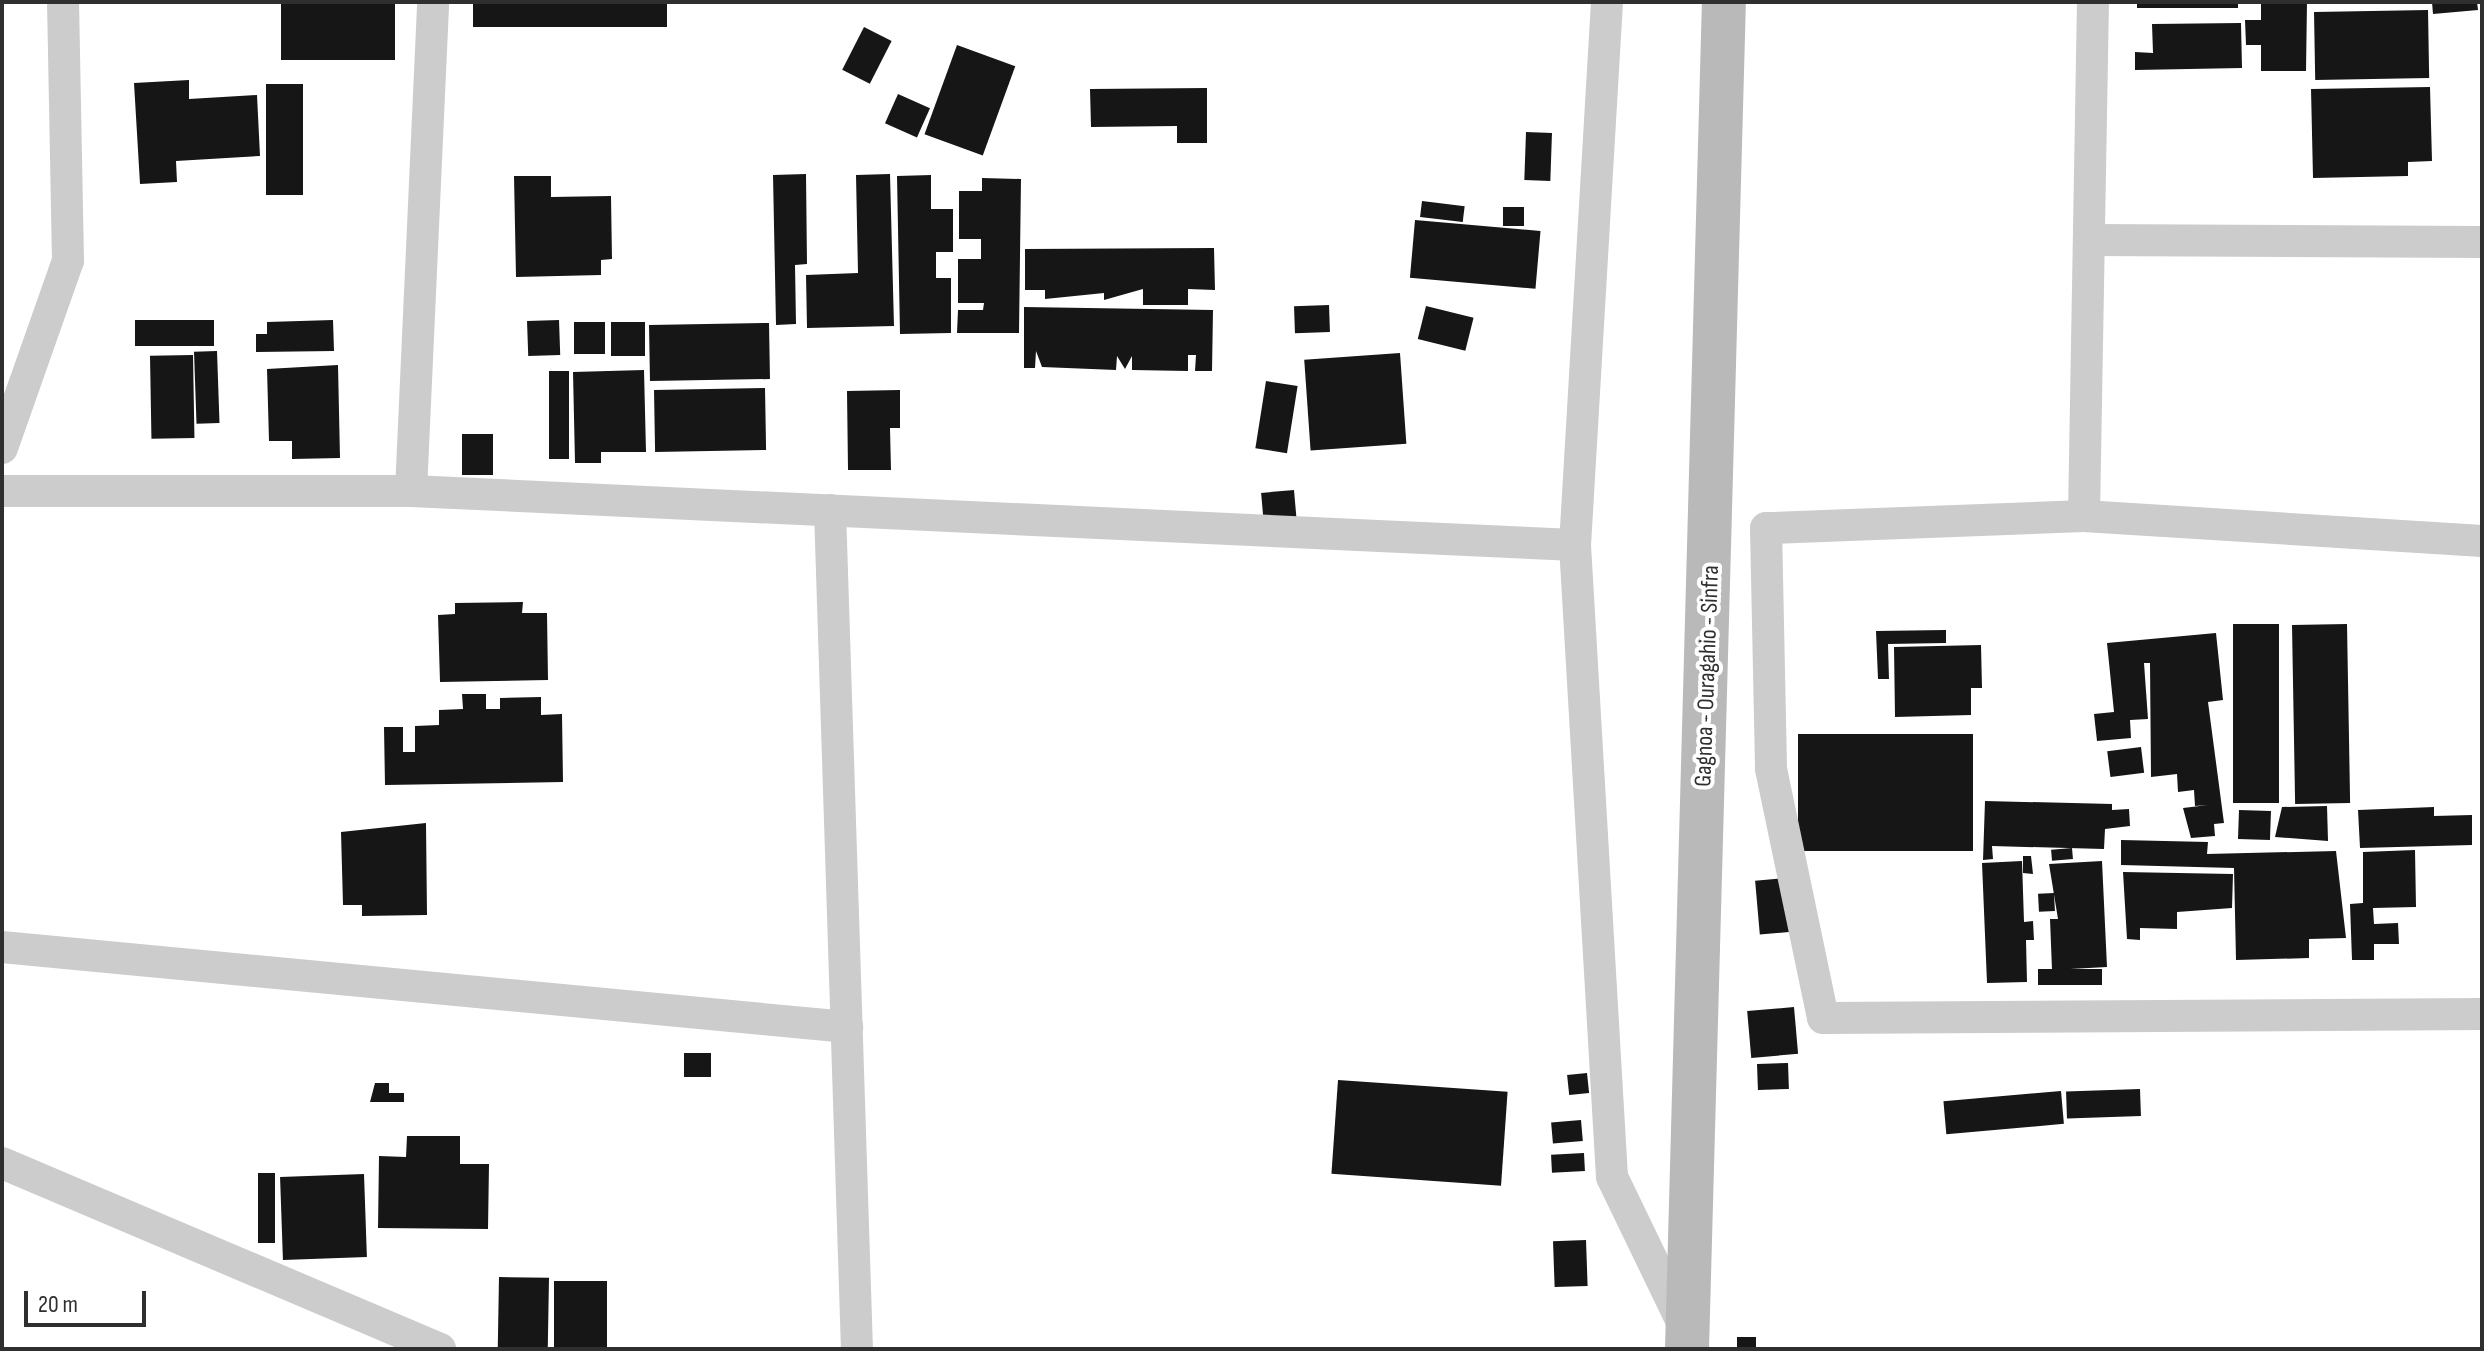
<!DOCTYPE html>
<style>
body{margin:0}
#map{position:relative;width:2484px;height:1351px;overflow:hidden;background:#fff;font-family:"Sofia Sans Condensed",sans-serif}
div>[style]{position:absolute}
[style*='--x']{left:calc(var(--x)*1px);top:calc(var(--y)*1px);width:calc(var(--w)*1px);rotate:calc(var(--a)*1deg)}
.building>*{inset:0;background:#161616;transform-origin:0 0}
.minor>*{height:32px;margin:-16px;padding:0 16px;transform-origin:16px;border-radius:16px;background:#ccc}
.secondary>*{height:44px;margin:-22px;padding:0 22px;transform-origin:22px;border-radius:22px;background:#b9b9b9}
span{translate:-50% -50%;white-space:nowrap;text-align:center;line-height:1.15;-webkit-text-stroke:8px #fff;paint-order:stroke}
.street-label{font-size:24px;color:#2f2f2f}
.frame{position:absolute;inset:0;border:4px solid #2f2f2f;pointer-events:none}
.scale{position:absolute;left:24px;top:1291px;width:122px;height:36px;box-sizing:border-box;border:4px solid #2f2f2f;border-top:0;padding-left:10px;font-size:24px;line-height:28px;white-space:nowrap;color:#2f2f2f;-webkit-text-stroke:6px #fff;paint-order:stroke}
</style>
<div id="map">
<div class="building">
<div style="left:281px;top:2px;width:114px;height:58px"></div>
<div style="left:473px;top:2px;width:194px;height:25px"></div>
<div style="left:2137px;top:2px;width:101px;height:6px"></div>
<div style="clip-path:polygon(2261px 2px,2307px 2px,2306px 71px,2261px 71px,2261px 45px,2246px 45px,2245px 20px,2261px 20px)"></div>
<div style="clip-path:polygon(2432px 2px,2477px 2px,2478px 10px,2433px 14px)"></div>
<div style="left:2428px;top:10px;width:68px;height:114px;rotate:89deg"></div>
<div style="clip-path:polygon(2241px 23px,2242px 68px,2135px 70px,2135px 52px,2153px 53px,2152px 24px)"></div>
<div style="left:864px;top:27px;width:31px;height:48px;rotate:27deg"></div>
<div style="left:957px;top:45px;width:62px;height:95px;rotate:20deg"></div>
<div style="clip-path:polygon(189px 80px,189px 99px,257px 95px,260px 156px,176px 161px,177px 182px,140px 184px,134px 83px)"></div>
<div style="left:266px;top:84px;width:37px;height:111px"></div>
<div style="clip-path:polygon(2430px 87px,2432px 161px,2408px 162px,2408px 176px,2313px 178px,2311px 89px)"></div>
<div style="clip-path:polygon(1207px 88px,1207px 143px,1177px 143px,1177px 126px,1091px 127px,1090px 89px)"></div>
<div style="left:898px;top:94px;width:35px;height:32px;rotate:24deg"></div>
<div style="left:1526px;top:132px;width:26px;height:48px;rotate:2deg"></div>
<div style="clip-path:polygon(806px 174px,807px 264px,795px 265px,796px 324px,776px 325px,773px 175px)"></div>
<div style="clip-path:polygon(890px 174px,894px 326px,807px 328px,806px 275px,858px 273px,856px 175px)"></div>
<div style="clip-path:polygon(931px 175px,931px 209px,953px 209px,953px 252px,936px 252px,936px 278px,951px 278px,951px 333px,900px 334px,897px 176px)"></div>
<div style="clip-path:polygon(514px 176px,551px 176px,551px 197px,611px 196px,612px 259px,601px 260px,601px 275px,516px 277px)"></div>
<div style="clip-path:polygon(982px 178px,1021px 179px,1019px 333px,957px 333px,958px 310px,983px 310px,984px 303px,958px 303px,958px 259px,981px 259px,981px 239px,959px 239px,959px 191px,982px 191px)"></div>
<div style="left:1422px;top:201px;width:43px;height:16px;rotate:7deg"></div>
<div style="left:1503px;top:207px;width:21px;height:19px"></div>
<div style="left:1415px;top:220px;width:126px;height:58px;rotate:5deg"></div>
<div style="clip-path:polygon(1214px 248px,1215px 290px,1188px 289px,1188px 305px,1143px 305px,1143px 289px,1104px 300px,1104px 293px,1045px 299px,1045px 290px,1025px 290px,1025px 249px)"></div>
<div style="left:1329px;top:305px;width:27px;height:35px;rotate:88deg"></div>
<div style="left:1426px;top:306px;width:49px;height:34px;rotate:14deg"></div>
<div style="clip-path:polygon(1024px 307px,1213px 310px,1212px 371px,1195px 371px,1196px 355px,1188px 355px,1188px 371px,1132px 370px,1132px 356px,1125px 369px,1117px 356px,1116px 370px,1042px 367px,1036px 351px,1035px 368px,1024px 368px)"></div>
<div style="left:214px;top:320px;width:26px;height:79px;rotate:90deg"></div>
<div style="clip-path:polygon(333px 320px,334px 351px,256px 352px,256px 334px,267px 334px,267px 322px)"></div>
<div style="left:559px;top:320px;width:35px;height:32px;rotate:88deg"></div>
<div style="left:574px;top:322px;width:31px;height:32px"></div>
<div style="left:645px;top:322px;width:34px;height:34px;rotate:90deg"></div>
<div style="left:769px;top:323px;width:56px;height:120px;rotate:89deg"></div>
<div style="left:217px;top:351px;width:72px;height:23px;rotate:88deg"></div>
<div style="left:1400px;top:353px;width:91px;height:96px;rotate:86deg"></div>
<div style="left:193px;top:355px;width:83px;height:43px;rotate:89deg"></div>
<div style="clip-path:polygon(338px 365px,340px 458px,292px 459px,292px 441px,269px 441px,267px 369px)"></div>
<div style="clip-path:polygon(644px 370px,646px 452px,601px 452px,601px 463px,575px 463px,573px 372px)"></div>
<div style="left:549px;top:371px;width:20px;height:88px"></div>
<div style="left:1266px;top:381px;width:32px;height:68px;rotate:9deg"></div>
<div style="left:765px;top:388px;width:62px;height:111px;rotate:89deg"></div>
<div style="clip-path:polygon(900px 390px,900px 428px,890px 428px,891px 470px,848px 470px,847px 391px)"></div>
<div style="left:493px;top:434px;width:41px;height:31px;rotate:90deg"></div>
<div style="left:1294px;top:490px;width:35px;height:33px;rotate:85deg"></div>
<div style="clip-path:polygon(523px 602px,522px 613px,547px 613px,548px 680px,440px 682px,438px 615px,455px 614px,455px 603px)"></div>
<div style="left:2233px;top:624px;width:46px;height:179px"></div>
<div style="left:2347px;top:624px;width:179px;height:55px;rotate:89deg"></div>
<div style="clip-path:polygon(1946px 630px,1946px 643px,1888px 644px,1889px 679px,1878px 679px,1876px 631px)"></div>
<div style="clip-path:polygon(2216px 633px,2223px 700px,2208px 702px,2224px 823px,2214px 824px,2215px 836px,2191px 838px,2183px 808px,2208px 805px,2195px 806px,2194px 790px,2178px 792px,2177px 774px,2151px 777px,2150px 663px,2144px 663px,2148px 719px,2130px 720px,2131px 738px,2097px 741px,2094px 714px,2114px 712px,2107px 643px)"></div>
<div style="clip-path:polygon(1981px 645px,1982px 688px,1971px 688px,1971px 715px,1895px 717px,1894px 647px)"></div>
<div style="clip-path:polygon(462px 694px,486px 694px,486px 709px,500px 709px,500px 698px,541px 697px,541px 715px,562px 714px,563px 782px,385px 785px,384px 727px,403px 727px,403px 752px,415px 752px,415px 726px,439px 725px,439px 710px,463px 709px)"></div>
<div style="left:1798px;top:734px;width:175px;height:117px"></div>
<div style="left:2141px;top:747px;width:26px;height:34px;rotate:83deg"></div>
<div style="clip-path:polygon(1985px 801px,2112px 804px,2112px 810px,2129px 809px,2130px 826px,2105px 829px,2104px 849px,1992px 846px,1993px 859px,1983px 860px)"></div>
<div style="clip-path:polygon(2327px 806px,2328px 841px,2275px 837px,2282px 807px)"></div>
<div style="clip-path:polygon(2434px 807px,2434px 816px,2472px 815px,2472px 845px,2360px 848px,2358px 810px)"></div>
<div style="left:2239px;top:810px;width:32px;height:29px;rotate:2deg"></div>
<div style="clip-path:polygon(426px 823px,427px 915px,362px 916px,362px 905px,343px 905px,341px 832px)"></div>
<div style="clip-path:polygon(2121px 840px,2208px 842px,2207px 854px,2336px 851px,2346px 938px,2309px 939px,2309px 958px,2236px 960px,2234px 868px,2121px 865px)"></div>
<div style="left:2072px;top:848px;width:11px;height:21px;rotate:85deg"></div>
<div style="clip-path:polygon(2415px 850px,2416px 907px,2373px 908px,2374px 924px,2398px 923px,2399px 944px,2374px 944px,2374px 960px,2352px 960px,2350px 904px,2363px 903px,2363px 852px)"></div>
<div style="clip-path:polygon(2023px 856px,2031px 856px,2033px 874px,2023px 873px)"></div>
<div style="clip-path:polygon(2022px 861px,2024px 922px,2033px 921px,2034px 940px,2026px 940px,2027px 982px,1987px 983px,1982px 863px)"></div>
<div style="clip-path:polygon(2102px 861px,2107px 967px,2052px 970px,2050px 919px,2058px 919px,2049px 864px)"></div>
<div style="clip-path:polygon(2123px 872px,2233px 874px,2232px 908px,2177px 912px,2177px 929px,2140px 928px,2140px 940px,2127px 939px)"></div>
<div style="left:1787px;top:878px;width:54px;height:32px;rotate:85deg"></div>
<div style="left:2054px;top:893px;width:18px;height:16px;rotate:87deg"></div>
<div style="left:2102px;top:969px;width:16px;height:64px;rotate:90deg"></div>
<div style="left:1794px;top:1007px;width:47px;height:47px;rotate:85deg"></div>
<div style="left:711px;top:1053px;width:24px;height:27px;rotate:90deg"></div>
<div style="left:1788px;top:1063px;width:26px;height:31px;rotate:88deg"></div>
<div style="left:1587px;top:1073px;width:20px;height:20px;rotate:84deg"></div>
<div style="left:1338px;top:1080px;width:170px;height:94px;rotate:4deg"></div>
<div style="clip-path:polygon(375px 1083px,389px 1083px,389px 1093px,404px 1093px,404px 1102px,370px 1102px)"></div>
<div style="left:2140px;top:1089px;width:27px;height:74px;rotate:88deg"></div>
<div style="left:2061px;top:1091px;width:33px;height:118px;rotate:85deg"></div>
<div style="left:1581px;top:1120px;width:21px;height:30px;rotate:85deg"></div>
<div style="clip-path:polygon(407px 1136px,460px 1136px,460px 1164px,489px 1164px,488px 1229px,378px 1228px,379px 1156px,406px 1157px)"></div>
<div style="left:1584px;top:1153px;width:18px;height:33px;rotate:87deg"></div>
<div style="left:275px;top:1173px;width:70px;height:17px;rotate:90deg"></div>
<div style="left:364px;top:1174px;width:83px;height:84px;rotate:88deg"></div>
<div style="left:1586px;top:1240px;width:46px;height:33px;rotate:88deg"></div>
<div style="left:499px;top:1277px;width:50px;height:72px;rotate:1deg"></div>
<div style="left:554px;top:1281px;width:53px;height:68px"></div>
<div style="left:1737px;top:1337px;width:19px;height:12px"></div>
</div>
<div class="minor">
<div style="--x:1607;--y:2;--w:544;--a:93.37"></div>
<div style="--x:1575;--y:545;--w:633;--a:86.65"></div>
<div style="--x:1612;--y:1177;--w:168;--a:64.2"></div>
<div style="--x:2089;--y:240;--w:393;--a:0.3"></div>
<div style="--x:2;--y:448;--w:198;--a:-70.6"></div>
<div style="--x:68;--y:261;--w:259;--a:-91.1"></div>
<div style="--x:2;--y:491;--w:409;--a:0"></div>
<div style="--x:411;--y:491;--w:1165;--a:2.66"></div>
<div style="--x:411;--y:491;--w:489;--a:-87.4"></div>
<div style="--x:830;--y:510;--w:839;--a:88.16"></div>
<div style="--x:2084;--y:516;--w:514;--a:-89"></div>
<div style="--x:2482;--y:541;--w:399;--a:-176.4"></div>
<div style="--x:2084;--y:516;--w:318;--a:177.8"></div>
<div style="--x:1766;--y:528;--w:241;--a:88.8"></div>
<div style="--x:1771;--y:769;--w:254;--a:78.2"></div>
<div style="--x:1823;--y:1018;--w:659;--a:-0.35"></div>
<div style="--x:2;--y:947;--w:849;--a:5.41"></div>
<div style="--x:2;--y:1163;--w:476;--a:23"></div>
</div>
<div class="secondary">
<div style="--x:1687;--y:1349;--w:1348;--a:-88.43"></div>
</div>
<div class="street-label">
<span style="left:1707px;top:676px;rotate:-88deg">Gagnoa - Ouragahio - Sinfra</span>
</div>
<div class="frame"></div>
<div class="scale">20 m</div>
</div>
